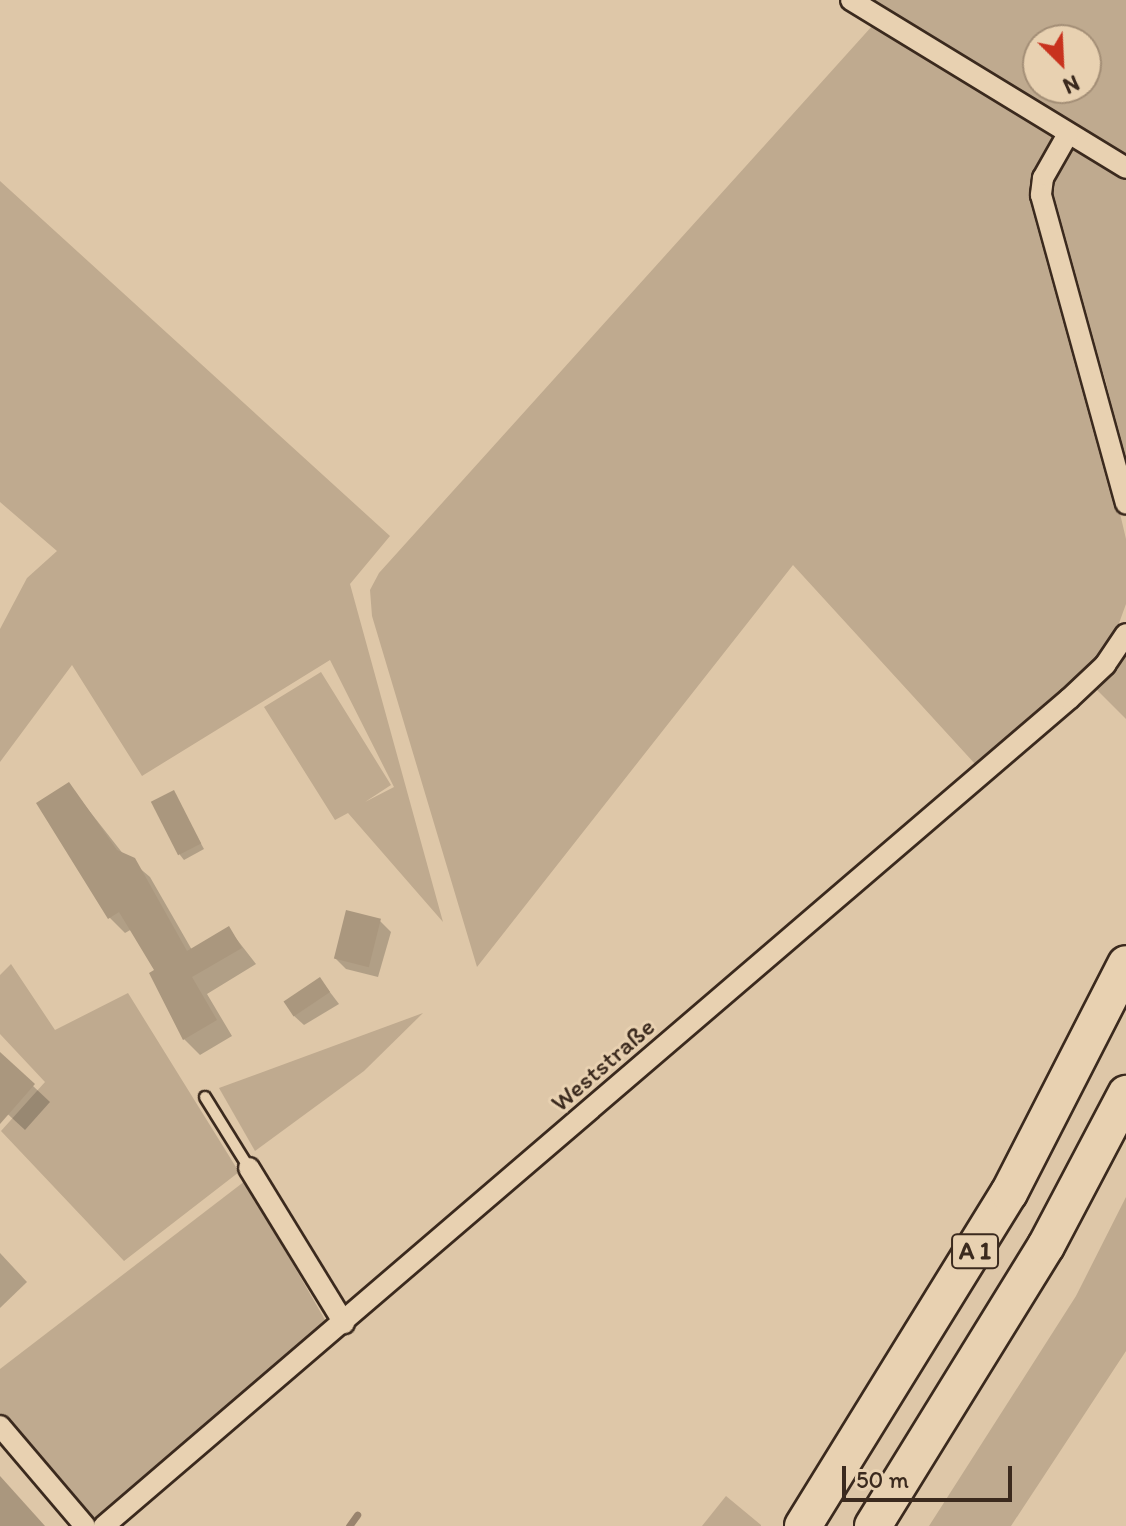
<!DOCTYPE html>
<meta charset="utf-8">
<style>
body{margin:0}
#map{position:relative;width:1126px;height:1526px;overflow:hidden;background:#dec7a8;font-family:Itim,sans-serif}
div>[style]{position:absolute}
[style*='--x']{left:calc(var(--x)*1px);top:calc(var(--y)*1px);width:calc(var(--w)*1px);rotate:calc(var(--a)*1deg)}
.green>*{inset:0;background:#bfaa8f}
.shadow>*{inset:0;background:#0003}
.stream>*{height:7px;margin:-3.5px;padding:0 3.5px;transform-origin:3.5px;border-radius:3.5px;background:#99846e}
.building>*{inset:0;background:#aa977e;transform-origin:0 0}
.roads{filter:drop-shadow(2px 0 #3b2a1e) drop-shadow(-2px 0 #3b2a1e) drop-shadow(0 2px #3b2a1e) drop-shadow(0 -2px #3b2a1e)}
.service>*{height:10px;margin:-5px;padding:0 5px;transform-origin:5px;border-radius:5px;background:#e8d1b1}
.minor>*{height:20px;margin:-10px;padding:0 10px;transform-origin:10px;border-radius:10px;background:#e8d1b1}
.motorway>*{height:36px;margin:-18px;padding:0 18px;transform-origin:18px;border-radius:18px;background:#e8d1b1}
span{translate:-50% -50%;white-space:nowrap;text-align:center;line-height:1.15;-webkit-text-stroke:6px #e8d1b1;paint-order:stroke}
.shield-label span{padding:2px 6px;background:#e8d1b1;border:2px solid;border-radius:6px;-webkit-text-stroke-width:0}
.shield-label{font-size:24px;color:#3b2a1e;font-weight:700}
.street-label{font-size:26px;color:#3b2a1e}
.north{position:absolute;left:1022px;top:24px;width:80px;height:80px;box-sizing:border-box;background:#e8d1b1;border:2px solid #a38e76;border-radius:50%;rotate:156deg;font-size:22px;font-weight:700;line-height:32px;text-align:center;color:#3b2a1e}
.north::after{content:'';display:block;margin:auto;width:28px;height:36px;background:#c8321e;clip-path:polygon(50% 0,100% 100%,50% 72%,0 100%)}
.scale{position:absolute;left:842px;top:1466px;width:170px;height:36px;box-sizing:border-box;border:4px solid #3b2a1e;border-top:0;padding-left:10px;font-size:24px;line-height:28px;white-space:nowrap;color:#3b2a1e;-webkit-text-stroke:6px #e8d1b1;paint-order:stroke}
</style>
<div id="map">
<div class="green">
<div style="clip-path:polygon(evenodd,868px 0,1126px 0,1126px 467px,1106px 382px,1047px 198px,1048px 180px,1076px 131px,868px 0,1038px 40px,1086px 40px,1086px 88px,1038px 88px,1038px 40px)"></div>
<div style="clip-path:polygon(873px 25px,1062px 137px,1032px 186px,1089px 381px,1126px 539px,1126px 604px,1114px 637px,1070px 689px,976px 765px,793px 565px,477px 967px,372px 616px,370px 590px,379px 573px)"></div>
<div style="clip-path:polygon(0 181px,390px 536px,350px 584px,443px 922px,348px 813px,335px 820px,264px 707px,321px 672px,391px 785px,365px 802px,394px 787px,330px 660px,142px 776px,72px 665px,0 762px,0 629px,27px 578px,57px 551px,0 502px)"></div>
<div style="clip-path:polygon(1126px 650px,1126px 719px,1095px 688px)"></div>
<div style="clip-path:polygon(11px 964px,55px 1030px,128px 993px,239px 1172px,124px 1261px,1px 1131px,45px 1082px,0 1034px,0 975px)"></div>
<div style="clip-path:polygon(423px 1013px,364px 1071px,255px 1151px,219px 1088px)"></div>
<div style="clip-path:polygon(245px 1181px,328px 1325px,92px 1524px,0 1416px,0 1369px)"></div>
<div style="clip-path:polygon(1126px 1197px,1126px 1351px,1011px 1526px,929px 1526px,1076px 1296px)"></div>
<div style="clip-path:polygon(726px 1496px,761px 1525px,761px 1526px,702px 1526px)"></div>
</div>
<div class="shadow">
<div style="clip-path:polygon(69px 785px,124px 855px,150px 877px,192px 950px,228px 928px,256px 964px,207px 994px,232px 1036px,200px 1055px,184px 1039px,156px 971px,132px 929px,125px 933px,109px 917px)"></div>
<div style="clip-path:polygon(173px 793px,204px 849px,184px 860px,180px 855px)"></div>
<div style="clip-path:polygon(380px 921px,391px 932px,378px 977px,346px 969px,335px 958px)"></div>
<div style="clip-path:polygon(320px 979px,339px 1004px,304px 1025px,293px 1015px)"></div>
<div style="clip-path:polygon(0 1055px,50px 1102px,25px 1130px,0 1107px)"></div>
<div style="clip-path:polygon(0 1253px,27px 1282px,0 1308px)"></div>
</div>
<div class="stream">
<div style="--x:349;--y:1526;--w:14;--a:-54"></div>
</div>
<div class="building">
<div style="clip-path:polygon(69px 782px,117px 850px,135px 858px,187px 951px,229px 926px,242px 948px,192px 977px,217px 1020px,183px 1040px,149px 973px,154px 970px,119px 912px,108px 919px,36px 803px)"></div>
<div style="left:174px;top:790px;width:60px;height:26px;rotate:63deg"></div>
<div style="left:346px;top:910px;width:36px;height:50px;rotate:14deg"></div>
<div style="left:320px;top:977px;width:18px;height:44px;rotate:56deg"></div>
<div style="clip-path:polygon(0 1052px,35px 1084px,0 1124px)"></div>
<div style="clip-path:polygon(0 1476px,45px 1526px,0 1526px)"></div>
</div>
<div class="roads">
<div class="service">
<div style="--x:205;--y:1097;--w:84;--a:58.2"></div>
</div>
<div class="minor">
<div style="--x:851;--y:0;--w:322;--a:31.4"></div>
<div style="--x:1068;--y:134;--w:51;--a:119.6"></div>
<div style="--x:1043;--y:178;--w:17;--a:97"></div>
<div style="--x:1041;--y:195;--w:320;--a:74.6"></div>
<div style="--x:249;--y:1168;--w:182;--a:58.5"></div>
<div style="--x:0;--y:1426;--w:131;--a:49.6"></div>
<div style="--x:104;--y:1526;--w:1271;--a:-40.6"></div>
<div style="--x:1069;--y:699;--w:50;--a:-43.4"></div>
<div style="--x:1105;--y:665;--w:37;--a:-56"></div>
</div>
<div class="motorway">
<div style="--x:803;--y:1526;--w:392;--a:-58.3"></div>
<div style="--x:1009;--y:1193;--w:257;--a:-62.9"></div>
<div style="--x:873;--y:1526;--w:329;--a:-58.3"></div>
<div style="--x:1046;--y:1246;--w:172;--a:-62.2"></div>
</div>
</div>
<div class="shield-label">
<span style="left:975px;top:1251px">A 1</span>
</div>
<div class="street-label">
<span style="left:603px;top:1065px;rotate:-41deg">Weststraße</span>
</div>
<div class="north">N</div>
<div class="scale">50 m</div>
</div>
